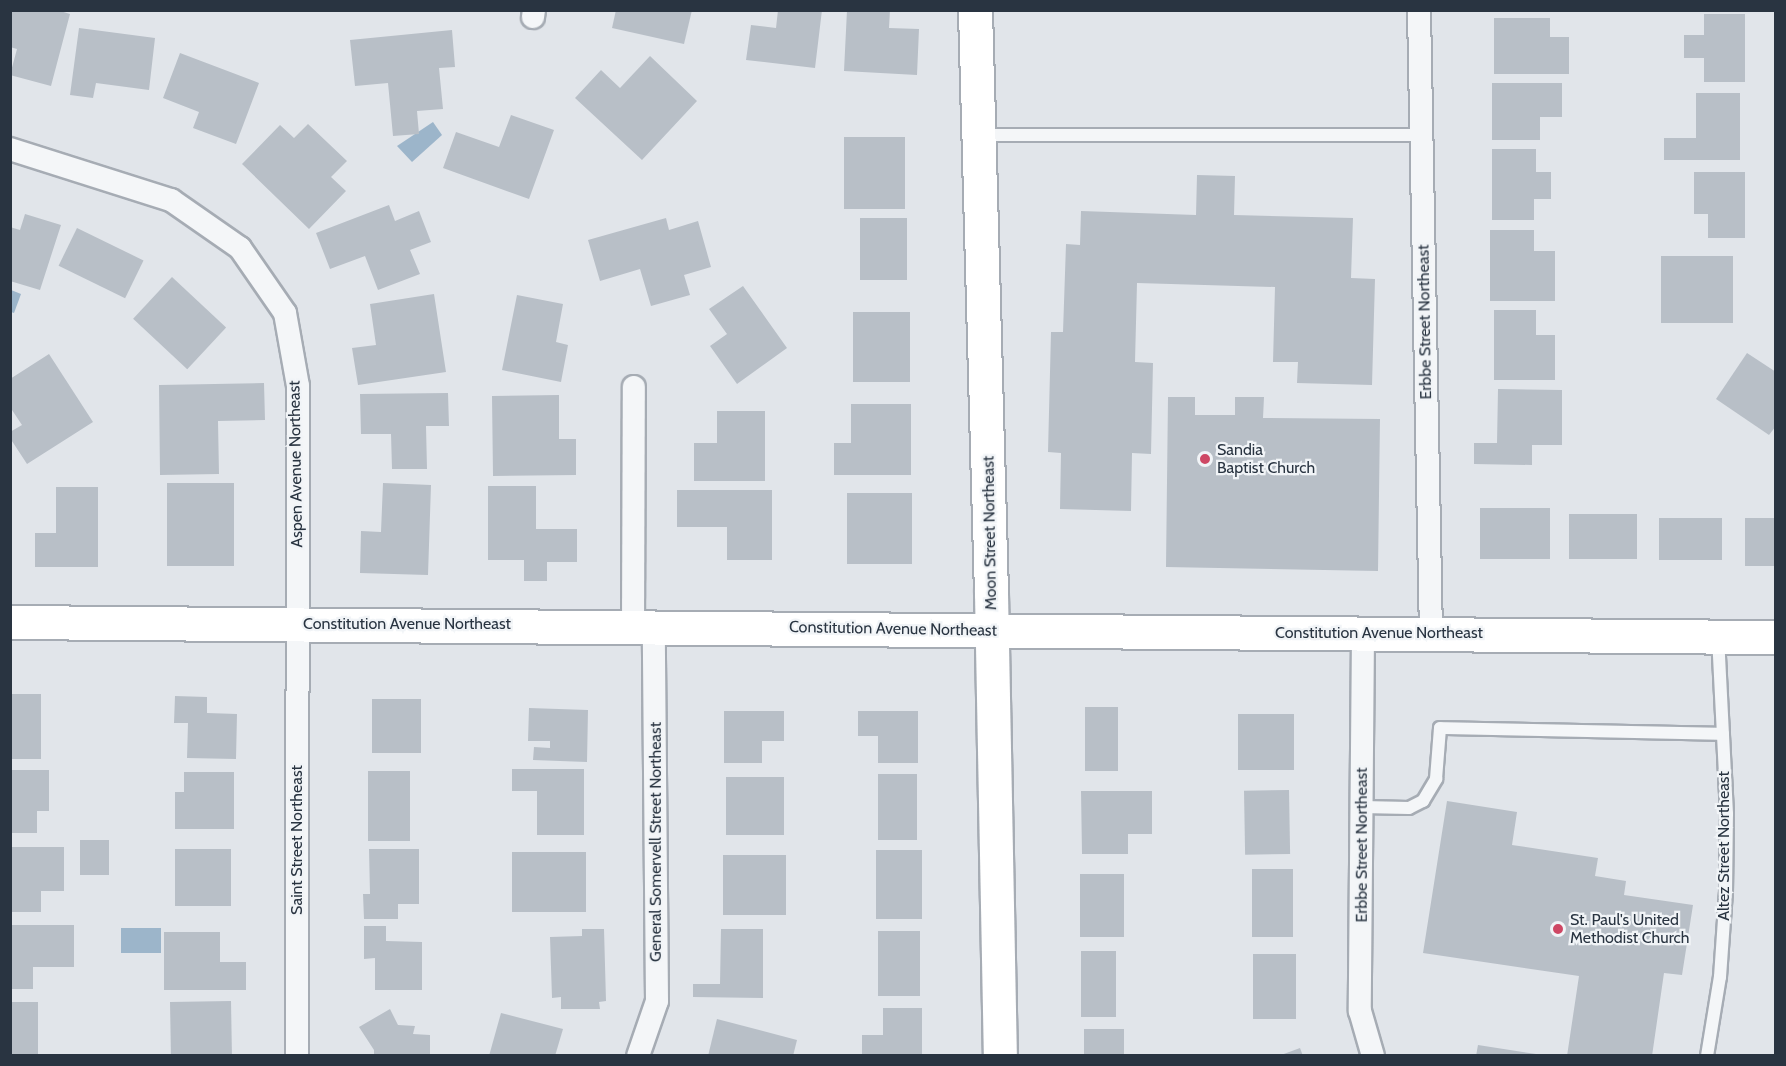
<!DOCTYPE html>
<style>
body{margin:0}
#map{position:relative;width:1786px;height:1066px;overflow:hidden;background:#e1e5ea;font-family:Cabin,sans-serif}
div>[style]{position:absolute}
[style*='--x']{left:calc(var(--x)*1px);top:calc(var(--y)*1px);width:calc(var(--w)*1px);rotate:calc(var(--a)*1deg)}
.water>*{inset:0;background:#9cb5ca;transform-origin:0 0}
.building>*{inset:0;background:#b8bfc7;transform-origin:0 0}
.roads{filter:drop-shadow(2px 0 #a6acb4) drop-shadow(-2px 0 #a6acb4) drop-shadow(0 2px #a6acb4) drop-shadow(0 -2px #a6acb4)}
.lane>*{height:12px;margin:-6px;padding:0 6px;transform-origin:6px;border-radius:6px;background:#f4f6f8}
.street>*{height:22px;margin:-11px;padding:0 11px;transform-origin:11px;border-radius:11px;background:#f4f6f8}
.secondary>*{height:33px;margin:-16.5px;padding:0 16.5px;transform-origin:16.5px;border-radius:16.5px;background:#fff}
.dots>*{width:16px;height:16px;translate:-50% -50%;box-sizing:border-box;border:3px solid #f1f4f7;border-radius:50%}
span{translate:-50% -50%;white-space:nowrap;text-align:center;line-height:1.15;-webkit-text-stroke:4.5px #f1f4f7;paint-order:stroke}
.street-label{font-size:16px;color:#293441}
.poi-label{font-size:16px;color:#293441}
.left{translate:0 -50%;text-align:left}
.frame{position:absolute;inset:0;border:12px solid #293441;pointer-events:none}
</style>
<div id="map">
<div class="water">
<div style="clip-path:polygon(433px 122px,442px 135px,412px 162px,397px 146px)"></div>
<div style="clip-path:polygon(11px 290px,21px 294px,14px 313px,11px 312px)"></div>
<div style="left:121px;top:928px;width:40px;height:25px"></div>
</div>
<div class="building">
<div style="clip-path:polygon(10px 10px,57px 10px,70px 14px,51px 86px,10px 75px,17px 49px,10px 47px)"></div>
<div style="clip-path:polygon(616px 10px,692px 10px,684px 44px,612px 28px)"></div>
<div style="clip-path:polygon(778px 10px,822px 10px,815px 68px,746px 60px,751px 25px,776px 28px)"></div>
<div style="clip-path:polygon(847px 10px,890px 10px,889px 28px,919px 29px,917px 75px,844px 71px)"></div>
<div style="clip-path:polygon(1704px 14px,1745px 14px,1745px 82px,1704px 82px,1704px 58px,1684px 58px,1684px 35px,1704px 35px)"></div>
<div style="clip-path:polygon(1494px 18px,1550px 18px,1550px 37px,1569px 37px,1569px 74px,1494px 74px)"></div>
<div style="clip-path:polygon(79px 28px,155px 38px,149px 90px,96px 83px,93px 98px,70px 95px)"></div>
<div style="clip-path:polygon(452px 30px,455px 67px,439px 68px,443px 109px,417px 111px,419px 134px,393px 136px,388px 83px,355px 86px,350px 40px)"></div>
<div style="clip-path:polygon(180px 53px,259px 83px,236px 144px,193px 128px,199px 112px,163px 98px)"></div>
<div style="clip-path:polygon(650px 56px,697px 101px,642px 160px,575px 98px,601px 70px,620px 88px)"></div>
<div style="clip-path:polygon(1492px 83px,1562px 83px,1562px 117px,1540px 117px,1540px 140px,1492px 140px)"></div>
<div style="clip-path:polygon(1696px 93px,1740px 93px,1740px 160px,1664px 160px,1664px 138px,1696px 138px)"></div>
<div style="clip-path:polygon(511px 115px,554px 130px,529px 199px,443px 168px,456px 132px,499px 147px)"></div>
<div style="clip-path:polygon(308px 124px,347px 161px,331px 177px,346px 191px,309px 229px,242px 164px,280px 125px,294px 138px)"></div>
<div style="left:844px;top:137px;width:61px;height:72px"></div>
<div style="clip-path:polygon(1492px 149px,1536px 149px,1536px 172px,1551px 172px,1551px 199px,1534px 199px,1534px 220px,1492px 220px)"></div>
<div style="clip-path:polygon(1694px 172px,1745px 172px,1745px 238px,1708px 238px,1708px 214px,1694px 214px)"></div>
<div style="clip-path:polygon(1197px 175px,1235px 176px,1234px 215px,1353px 218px,1351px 278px,1375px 279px,1372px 385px,1297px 383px,1298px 362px,1273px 362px,1275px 287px,1137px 283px,1135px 362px,1153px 363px,1151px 454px,1132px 453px,1131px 511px,1060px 509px,1061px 453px,1048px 452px,1051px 332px,1063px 332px,1066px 244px,1080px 245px,1081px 211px,1196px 215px)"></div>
<div style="clip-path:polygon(389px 205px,395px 221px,419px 211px,431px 242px,410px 250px,420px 274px,378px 290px,365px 256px,330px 269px,316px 233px)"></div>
<div style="clip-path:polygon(25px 214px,61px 225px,40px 290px,10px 281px,10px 227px,20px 230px)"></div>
<div style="clip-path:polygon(666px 218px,669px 230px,698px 221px,711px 267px,684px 275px,690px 295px,651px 306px,640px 269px,600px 281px,588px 240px)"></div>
<div style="left:860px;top:218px;width:47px;height:62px"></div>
<div style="left:77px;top:228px;width:74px;height:42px;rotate:26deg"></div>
<div style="clip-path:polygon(1490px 230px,1534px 230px,1534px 251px,1555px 251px,1555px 301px,1490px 301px)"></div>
<div style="left:1661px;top:256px;width:72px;height:67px"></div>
<div style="left:172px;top:277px;width:74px;height:57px;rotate:43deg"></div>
<div style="clip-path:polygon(743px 286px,787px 348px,737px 384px,710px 346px,727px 334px,709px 309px)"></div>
<div style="clip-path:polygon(434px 294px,446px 372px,358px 385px,352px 348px,376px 345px,370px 304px)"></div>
<div style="clip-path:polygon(517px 295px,563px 304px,556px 342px,568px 345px,561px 382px,502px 370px)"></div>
<div style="clip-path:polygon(1494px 310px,1536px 310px,1536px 335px,1555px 335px,1555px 380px,1494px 380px)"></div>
<div style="left:853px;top:312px;width:57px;height:70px"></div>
<div style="clip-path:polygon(1747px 353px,1776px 372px,1776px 426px,1769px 435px,1716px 399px)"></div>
<div style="clip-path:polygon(49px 354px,93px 422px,27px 464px,10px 438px,10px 432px,22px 425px,10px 407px,10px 379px)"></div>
<div style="clip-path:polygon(264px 383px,265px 420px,218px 421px,219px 474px,160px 475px,159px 385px)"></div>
<div style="clip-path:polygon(1498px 389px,1562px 390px,1562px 445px,1532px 445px,1532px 465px,1474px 464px,1474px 443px,1497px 443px)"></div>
<div style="clip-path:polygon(448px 393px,449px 426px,426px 426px,427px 469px,392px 469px,391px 434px,361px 434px,360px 394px)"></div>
<div style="clip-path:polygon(559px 395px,559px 439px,576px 439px,576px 475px,493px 476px,492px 396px)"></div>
<div style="clip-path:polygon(1168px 397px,1195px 397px,1195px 415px,1235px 415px,1235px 397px,1264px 397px,1263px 418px,1380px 419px,1378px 571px,1166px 567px)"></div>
<div style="clip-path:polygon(851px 404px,911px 404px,911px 475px,834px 475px,834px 443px,851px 443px)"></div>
<div style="clip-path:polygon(717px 411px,765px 411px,765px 481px,694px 481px,694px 443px,717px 443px)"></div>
<div style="left:167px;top:483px;width:67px;height:83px"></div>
<div style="clip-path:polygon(383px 483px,431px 485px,428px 575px,360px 573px,361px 531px,381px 532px)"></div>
<div style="clip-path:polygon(488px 486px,536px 486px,536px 529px,577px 529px,577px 562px,547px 562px,547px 581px,524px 581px,524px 560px,488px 560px)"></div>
<div style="clip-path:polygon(56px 487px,98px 487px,98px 567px,35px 567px,35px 533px,56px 533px)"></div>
<div style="clip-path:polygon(677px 490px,772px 490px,772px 560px,727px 560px,727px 527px,677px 527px)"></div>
<div style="left:847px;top:493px;width:65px;height:71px"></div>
<div style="left:1480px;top:508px;width:70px;height:51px"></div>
<div style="left:1569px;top:514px;width:68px;height:45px"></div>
<div style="left:1659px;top:518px;width:63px;height:42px"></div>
<div style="left:1745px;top:518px;width:31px;height:48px"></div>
<div style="left:10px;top:694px;width:31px;height:65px"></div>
<div style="clip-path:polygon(175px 696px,207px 697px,207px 713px,237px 714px,236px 759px,187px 758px,188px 723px,174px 723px)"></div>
<div style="left:372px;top:699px;width:49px;height:54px"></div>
<div style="left:1085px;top:707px;width:33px;height:64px"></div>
<div style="clip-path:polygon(529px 708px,588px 710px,587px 762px,533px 760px,534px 747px,550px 748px,550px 741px,528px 741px)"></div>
<div style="clip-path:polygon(724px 711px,784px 711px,784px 741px,762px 741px,762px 763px,724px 763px)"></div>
<div style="clip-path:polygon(858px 711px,918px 711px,918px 763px,878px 763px,878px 736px,858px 736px)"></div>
<div style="left:1238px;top:714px;width:56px;height:56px"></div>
<div style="clip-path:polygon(512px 769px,584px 769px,584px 835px,537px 835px,537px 791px,512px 791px)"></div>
<div style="clip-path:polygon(10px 770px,49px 770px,49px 811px,37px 811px,37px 833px,10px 833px)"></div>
<div style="left:368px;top:771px;width:42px;height:70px"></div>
<div style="clip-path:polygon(184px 772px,234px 772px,234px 829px,175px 829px,175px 792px,184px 792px)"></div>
<div style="left:878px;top:774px;width:39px;height:66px"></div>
<div style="left:726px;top:777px;width:58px;height:58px"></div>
<div style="left:1289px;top:790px;width:64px;height:45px;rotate:89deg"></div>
<div style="clip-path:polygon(1081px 791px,1152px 791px,1152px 834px,1128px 834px,1128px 854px,1082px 854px)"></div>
<div style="clip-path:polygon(1447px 801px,1517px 812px,1512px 845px,1598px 858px,1595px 876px,1626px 881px,1624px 895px,1693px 905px,1682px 975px,1664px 973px,1652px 1056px,1567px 1056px,1579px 976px,1423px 953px)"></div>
<div style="left:80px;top:840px;width:29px;height:35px"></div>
<div style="clip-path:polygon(10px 847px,64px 847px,64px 891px,41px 891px,41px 912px,10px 912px)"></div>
<div style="left:175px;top:849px;width:56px;height:57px"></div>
<div style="clip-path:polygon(369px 849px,419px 849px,419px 904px,398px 904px,398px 919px,364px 919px,363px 894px,370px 894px)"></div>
<div style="left:876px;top:850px;width:46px;height:69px"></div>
<div style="left:512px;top:852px;width:74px;height:60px"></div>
<div style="left:723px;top:855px;width:63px;height:60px"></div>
<div style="left:1252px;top:869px;width:41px;height:68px"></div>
<div style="left:1080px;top:874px;width:44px;height:63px"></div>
<div style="clip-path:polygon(10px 925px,74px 925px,74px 967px,33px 967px,33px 989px,10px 989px)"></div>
<div style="clip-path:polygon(364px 926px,386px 926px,386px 941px,422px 942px,422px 990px,375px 990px,375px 958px,364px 959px)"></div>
<div style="clip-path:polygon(582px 929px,604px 929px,606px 1001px,599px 1002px,600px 1009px,561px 1009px,561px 997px,552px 998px,550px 937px,582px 936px)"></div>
<div style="clip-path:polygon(721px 929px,763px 929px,763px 998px,693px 997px,693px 984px,720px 984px)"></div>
<div style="left:878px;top:931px;width:42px;height:65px"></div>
<div style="clip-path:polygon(164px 932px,220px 932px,220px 962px,246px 962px,246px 990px,164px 990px)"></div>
<div style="left:1081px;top:951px;width:35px;height:66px"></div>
<div style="left:1253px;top:954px;width:43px;height:65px"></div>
<div style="left:231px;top:1001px;width:55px;height:61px;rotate:89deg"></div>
<div style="left:10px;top:1002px;width:28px;height:54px"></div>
<div style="clip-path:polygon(883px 1008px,922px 1008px,922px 1056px,862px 1056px,862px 1035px,883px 1035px)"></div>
<div style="clip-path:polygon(390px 1009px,398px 1025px,415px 1026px,413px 1034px,430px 1035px,430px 1056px,374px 1056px,374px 1050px,359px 1027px)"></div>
<div style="clip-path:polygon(501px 1013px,563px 1029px,555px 1056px,489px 1056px)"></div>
<div style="clip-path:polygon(717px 1019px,797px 1040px,793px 1056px,708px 1056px)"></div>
<div style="left:1084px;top:1029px;width:40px;height:27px"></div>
<div style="clip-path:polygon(1478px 1045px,1536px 1054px,1536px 1056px,1476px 1056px)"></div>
<div style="clip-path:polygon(1300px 1048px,1303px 1056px,1281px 1056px,1281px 1055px)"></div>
</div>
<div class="roads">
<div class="lane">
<div style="--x:980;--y:135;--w:441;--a:0"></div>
<div style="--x:1362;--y:807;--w:47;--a:1.2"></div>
<div style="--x:1409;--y:808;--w:16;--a:-27"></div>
<div style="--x:1423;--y:801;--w:26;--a:-59"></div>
<div style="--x:1436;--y:779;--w:51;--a:-85.5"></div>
<div style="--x:1440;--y:728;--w:283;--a:1.2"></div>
<div style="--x:1707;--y:1056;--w:80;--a:-80.7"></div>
<div style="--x:1720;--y:977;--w:85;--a:-86"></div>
<div style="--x:1726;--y:892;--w:78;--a:-89.3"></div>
<div style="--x:1727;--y:814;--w:176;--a:-92.9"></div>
</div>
<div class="street">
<div style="--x:1419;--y:10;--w:624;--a:88.9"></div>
<div style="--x:533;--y:17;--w:7;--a:-82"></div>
<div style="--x:10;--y:149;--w:169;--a:17.6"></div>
<div style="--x:171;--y:200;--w:84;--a:34.8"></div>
<div style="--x:240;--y:248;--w:79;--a:55.3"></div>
<div style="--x:285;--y:313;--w:74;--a:79.9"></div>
<div style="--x:298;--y:386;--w:670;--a:90.09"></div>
<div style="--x:633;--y:625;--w:238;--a:-89.8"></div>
<div style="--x:1363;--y:634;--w:377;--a:90.5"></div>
<div style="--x:1360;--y:1011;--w:47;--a:73.9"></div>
<div style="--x:638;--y:1056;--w:58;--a:-70.9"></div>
<div style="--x:657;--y:1001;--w:376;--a:-90.5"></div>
</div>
<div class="secondary">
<div style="--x:975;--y:10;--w:583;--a:88.43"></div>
<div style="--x:991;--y:593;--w:463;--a:88.9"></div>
<div style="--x:10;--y:622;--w:1766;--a:0.49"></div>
</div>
</div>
<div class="dots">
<div style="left:1205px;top:459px;background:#ce4764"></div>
<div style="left:1558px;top:929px;background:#ce4764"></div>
</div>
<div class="street-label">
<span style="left:1425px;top:322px;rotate:-91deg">Erbbe Street Northeast</span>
<span style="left:296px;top:464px;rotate:-91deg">Aspen Avenue Northeast</span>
<span style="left:990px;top:533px;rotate:-91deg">Moon Street Northeast</span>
<span style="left:407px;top:624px">Constitution Avenue Northeast</span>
<span style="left:893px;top:629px;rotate:1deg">Constitution Avenue Northeast</span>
<span style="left:1379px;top:633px">Constitution Avenue Northeast</span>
<span style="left:297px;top:840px;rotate:-90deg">Saint Street Northeast</span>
<span style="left:656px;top:842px;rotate:-90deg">General Somervell Street Northeast</span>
<span style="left:1362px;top:845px;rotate:-90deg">Erbbe Street Northeast</span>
<span style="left:1724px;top:846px;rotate:-90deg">Altez Street Northeast</span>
</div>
<div class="poi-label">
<span class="left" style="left:1217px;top:459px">Sandia<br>Baptist Church</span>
<span class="left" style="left:1570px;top:929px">St. Paul's United<br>Methodist Church</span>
</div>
<div class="frame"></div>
</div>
